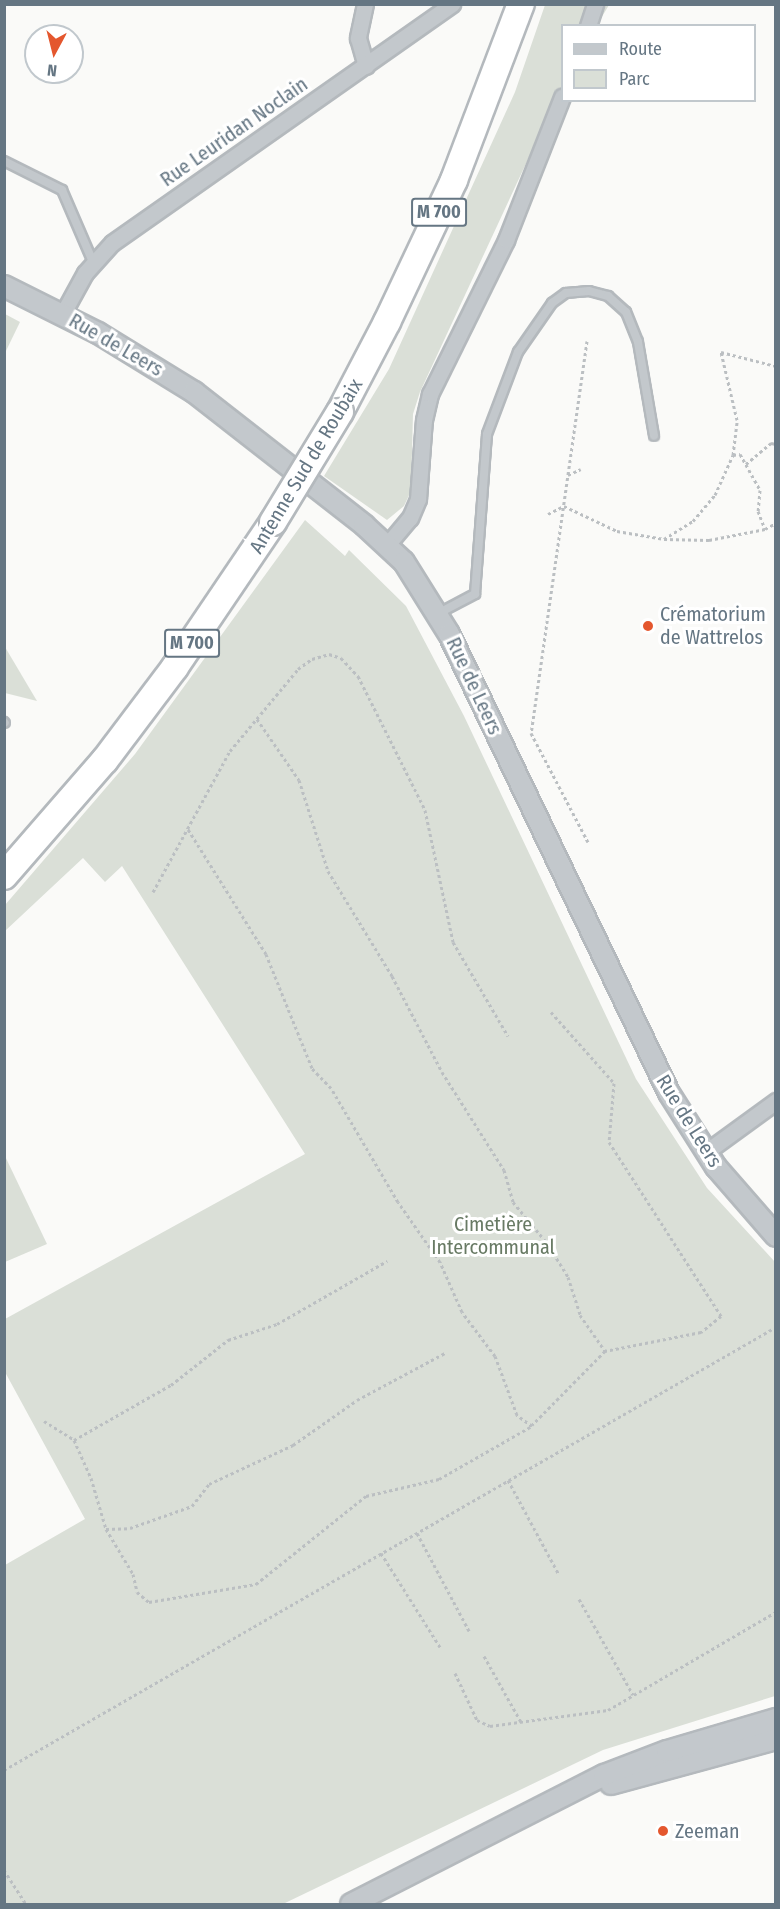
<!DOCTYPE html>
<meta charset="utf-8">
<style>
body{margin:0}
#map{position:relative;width:780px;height:1909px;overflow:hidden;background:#fafaf8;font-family:"Fira Sans Condensed",sans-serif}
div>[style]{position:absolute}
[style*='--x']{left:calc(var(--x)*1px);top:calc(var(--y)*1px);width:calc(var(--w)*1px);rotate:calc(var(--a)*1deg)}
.green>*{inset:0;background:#dadfd7}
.path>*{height:3px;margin-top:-1.5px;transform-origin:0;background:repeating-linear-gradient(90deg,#bbbfc2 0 3px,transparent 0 6px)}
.roads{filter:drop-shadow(2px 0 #b4b9bd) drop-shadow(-2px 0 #b4b9bd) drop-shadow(0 2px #b4b9bd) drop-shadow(0 -2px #b4b9bd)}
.service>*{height:8px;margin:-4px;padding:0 4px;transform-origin:4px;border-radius:4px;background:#c3c8cc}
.minor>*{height:15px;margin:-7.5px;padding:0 7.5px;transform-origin:7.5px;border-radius:7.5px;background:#c3c8cc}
.tertiary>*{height:20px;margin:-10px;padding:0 10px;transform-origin:10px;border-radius:10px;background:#c3c8cc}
.trunk>*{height:26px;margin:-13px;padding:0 13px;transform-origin:13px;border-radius:13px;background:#fff}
.bridges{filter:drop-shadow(2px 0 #b4b9bd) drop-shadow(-2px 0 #b4b9bd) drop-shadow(0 2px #b4b9bd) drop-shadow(0 -2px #b4b9bd)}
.trunk-bridge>*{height:26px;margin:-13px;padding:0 13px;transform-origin:13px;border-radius:13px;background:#fff}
.dots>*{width:16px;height:16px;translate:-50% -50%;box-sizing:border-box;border:3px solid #fff;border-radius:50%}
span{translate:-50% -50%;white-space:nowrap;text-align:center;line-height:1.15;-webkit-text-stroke:6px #fff;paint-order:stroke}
.shield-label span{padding:2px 4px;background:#fff;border:2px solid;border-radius:4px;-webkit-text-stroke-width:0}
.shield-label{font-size:18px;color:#657683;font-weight:700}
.street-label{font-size:20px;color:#657683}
.poi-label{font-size:20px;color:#657683}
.left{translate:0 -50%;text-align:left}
.park-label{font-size:20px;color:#687a64}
.frame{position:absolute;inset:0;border:6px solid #657683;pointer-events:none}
.legend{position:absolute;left:561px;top:24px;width:195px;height:78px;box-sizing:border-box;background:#fff;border:2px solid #c1c8cd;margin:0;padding:8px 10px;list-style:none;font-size:18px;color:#657683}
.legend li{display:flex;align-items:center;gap:12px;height:30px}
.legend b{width:30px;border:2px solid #c1c8cd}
.north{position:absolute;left:24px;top:24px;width:60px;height:60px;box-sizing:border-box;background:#fff;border:2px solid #c1c8cd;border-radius:50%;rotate:187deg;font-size:16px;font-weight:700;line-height:24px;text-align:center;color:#657683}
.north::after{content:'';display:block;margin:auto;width:21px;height:27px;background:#e4572e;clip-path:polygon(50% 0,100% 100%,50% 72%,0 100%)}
</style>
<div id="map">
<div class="green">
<div style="clip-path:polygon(545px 5px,609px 5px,597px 25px,562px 26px,562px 86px,420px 392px,413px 414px,411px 491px,404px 506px,387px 520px,324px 476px,389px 369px,515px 92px)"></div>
<div style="clip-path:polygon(5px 314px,20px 322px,5px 353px)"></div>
<div style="clip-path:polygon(305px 520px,345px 556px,349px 550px,406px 606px,464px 716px,636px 1079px,707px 1188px,775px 1262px,775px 1696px,603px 1750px,283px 1904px,5px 1904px,5px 1565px,85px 1519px,5px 1372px,5px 1319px,305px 1154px,122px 866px,105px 882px,83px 858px,5px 931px,5px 905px,135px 754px)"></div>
<div style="clip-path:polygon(5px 647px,37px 701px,5px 693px)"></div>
<div style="clip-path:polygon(4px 1154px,47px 1244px,5px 1262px,4px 1262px)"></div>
</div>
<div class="path">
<div style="--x:587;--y:341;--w:396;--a:98.1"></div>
<div style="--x:531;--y:733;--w:123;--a:62.4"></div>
<div style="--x:733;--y:455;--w:7;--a:-8"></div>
<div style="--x:740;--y:454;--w:41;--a:60.9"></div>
<div style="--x:760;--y:490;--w:21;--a:95"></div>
<div style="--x:758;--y:511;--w:19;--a:69"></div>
<div style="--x:746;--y:464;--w:33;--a:-40"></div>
<div style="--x:771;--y:443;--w:5;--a:11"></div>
<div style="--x:568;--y:475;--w:14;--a:-25"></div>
<div style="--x:548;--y:514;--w:18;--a:-27"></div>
<div style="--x:564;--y:506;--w:59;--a:25.3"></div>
<div style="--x:617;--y:531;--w:48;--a:9.7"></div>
<div style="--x:664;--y:539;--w:45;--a:1.3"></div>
<div style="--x:709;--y:540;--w:57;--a:-11.1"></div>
<div style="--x:765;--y:529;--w:13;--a:-29"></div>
<div style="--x:664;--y:539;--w:34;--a:-32"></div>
<div style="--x:693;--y:521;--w:34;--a:-50"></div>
<div style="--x:715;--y:495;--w:44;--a:-65.8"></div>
<div style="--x:733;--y:455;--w:35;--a:-83"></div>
<div style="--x:737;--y:420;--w:70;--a:-103.2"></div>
<div style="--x:721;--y:352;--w:57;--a:14.3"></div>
<div style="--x:257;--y:719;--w:74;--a:55.5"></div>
<div style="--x:299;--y:780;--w:96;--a:72.3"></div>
<div style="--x:328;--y:871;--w:123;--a:58.6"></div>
<div style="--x:392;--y:976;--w:108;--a:62.5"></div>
<div style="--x:442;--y:1072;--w:116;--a:57.7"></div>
<div style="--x:504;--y:1170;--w:33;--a:74"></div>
<div style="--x:513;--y:1202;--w:53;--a:50.3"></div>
<div style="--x:547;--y:1243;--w:40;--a:58"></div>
<div style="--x:568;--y:1277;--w:40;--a:72"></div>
<div style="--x:580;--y:1315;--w:44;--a:55.2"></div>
<div style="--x:605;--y:1351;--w:104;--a:134.6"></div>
<div style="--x:153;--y:892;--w:161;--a:-61.4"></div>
<div style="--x:230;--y:751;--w:107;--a:-50.3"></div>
<div style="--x:298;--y:669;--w:17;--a:-36"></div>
<div style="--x:312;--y:659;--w:18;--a:-16"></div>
<div style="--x:329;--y:654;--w:13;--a:18"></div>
<div style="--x:341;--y:658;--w:25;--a:47"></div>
<div style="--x:358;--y:676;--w:150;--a:63.4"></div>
<div style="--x:425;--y:810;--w:135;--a:78"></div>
<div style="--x:453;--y:942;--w:109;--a:59.7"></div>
<div style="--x:551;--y:1012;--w:95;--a:48.4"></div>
<div style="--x:614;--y:1083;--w:59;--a:94.8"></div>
<div style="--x:609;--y:1142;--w:207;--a:57.2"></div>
<div style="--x:721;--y:1316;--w:26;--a:141"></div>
<div style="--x:701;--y:1332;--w:98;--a:168.8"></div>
<div style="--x:44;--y:1421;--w:36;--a:32"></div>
<div style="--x:74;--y:1440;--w:42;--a:65.9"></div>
<div style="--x:91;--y:1478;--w:53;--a:73.6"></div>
<div style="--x:106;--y:1529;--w:52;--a:59"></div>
<div style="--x:133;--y:1574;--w:18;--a:77"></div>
<div style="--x:137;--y:1592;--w:16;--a:40"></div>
<div style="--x:149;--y:1602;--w:109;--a:-9.5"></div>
<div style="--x:256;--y:1584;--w:141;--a:-38.7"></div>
<div style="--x:366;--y:1496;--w:75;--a:-13.1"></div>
<div style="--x:439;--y:1479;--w:107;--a:-29.7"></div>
<div style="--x:532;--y:1426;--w:19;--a:-144"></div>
<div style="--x:517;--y:1415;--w:63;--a:-110.4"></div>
<div style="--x:495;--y:1356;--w:55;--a:-126.9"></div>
<div style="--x:462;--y:1312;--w:55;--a:-113.7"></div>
<div style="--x:440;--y:1262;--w:73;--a:-125"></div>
<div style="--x:398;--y:1202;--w:132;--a:-120.4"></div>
<div style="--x:331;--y:1088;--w:28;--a:-134"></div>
<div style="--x:312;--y:1068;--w:123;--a:-112"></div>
<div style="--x:266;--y:954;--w:147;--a:-122"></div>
<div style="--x:74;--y:1440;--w:112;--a:-29.6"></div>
<div style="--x:171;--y:1385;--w:73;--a:-38.3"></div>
<div style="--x:228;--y:1340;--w:52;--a:-18.1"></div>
<div style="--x:277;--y:1324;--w:127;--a:-29.8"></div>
<div style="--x:508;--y:1480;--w:106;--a:61.7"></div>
<div style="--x:106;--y:1529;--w:24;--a:-2"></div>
<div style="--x:130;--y:1528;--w:66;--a:-19.5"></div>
<div style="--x:192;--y:1506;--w:28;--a:-52"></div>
<div style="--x:209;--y:1484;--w:93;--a:-24.9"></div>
<div style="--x:293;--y:1445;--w:78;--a:-35.1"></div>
<div style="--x:357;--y:1400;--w:100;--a:-28.1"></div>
<div style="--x:417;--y:1533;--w:111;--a:62"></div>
<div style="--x:381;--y:1553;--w:111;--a:57.9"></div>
<div style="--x:579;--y:1599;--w:110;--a:60.6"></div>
<div style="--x:484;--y:1656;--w:76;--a:60.7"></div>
<div style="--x:455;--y:1673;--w:52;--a:64.9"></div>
<div style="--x:477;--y:1720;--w:14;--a:25"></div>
<div style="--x:490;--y:1726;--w:119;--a:-7.7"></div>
<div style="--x:608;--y:1710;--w:194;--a:-30.3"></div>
<div style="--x:4;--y:1770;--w:890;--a:-29.85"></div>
<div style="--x:4;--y:1870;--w:40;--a:57.1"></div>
</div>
<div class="roads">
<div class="service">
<div style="--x:4;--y:161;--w:65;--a:26.6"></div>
<div style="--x:62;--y:190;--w:78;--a:66.7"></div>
<div style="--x:439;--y:613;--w:41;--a:-27.8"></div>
<div style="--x:475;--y:594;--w:160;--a:-85.7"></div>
<div style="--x:487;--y:434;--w:88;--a:-69.3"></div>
<div style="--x:518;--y:352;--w:60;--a:-55.2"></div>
<div style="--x:552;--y:303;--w:17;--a:-36"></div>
<div style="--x:566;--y:293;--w:23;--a:-5"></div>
<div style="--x:589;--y:291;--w:20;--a:15"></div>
<div style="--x:608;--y:296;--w:24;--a:42"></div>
<div style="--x:626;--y:312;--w:32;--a:68"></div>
<div style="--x:638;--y:342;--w:95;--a:80.3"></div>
<div style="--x:4;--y:722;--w:1;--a:45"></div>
</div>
<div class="minor">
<div style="--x:365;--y:4;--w:35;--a:102"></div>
<div style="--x:358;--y:38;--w:29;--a:74"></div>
<div style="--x:588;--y:26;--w:23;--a:-72"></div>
<div style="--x:62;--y:315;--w:48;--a:-61.3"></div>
<div style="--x:85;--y:273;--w:40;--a:-48"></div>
<div style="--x:112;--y:243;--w:416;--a:-35.1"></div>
<div style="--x:387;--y:545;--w:35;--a:-50"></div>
<div style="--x:410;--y:518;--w:21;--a:-67"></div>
<div style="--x:418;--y:499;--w:79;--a:-85.7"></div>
<div style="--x:424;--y:420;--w:27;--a:-77"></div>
<div style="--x:430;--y:394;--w:172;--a:-63.7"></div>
<div style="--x:506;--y:240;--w:154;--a:-68.6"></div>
<div style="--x:706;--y:1152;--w:87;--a:-36.1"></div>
</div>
<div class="tertiary">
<div style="--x:4;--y:286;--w:105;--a:26.6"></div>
<div style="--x:98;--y:333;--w:113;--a:31.6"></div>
<div style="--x:194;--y:392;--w:216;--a:38"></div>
<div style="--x:364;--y:525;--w:54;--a:42.8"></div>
<div style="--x:404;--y:562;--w:85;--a:58"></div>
<div style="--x:449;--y:634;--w:509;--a:64.39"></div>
<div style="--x:669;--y:1093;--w:88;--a:57.6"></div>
<div style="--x:716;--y:1167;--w:91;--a:49"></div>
<div style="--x:611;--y:1784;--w:171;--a:-15.3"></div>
<div style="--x:351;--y:1904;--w:284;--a:-27"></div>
<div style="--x:604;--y:1775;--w:67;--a:-20.9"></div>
<div style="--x:667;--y:1751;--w:114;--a:-16.4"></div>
</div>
<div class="trunk">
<div style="--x:340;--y:412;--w:102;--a:-62.4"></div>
<div style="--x:387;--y:322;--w:157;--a:-64.7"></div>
<div style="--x:454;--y:180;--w:188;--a:-69.2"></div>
<div style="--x:4;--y:876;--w:154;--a:-49"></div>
<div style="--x:105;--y:760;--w:116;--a:-53"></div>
<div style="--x:175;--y:667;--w:175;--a:-55.9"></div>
</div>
</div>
<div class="bridges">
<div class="trunk-bridge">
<div style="--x:273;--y:522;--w:129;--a:-58.7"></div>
</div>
</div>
<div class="dots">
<div style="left:648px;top:626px;background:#e4572e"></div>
<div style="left:663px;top:1831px;background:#e4572e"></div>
</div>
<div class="shield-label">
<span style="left:439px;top:212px">M 700</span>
<span style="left:192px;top:643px">M 700</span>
</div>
<div class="street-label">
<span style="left:234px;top:132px;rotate:-35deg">Rue Leuridan Noclain</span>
<span style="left:116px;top:345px;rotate:30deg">Rue de Leers</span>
<span style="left:306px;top:466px;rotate:-59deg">Antenne Sud de Roubaix</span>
<span style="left:474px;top:686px;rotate:65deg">Rue de Leers</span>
<span style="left:689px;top:1121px;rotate:58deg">Rue de Leers</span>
</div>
<div class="poi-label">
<span class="left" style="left:660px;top:626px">Crématorium<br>de Wattrelos</span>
<span class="left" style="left:675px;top:1831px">Zeeman</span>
</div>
<div class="park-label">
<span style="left:493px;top:1236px">Cimetière<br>Intercommunal</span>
</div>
<div class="frame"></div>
<ul class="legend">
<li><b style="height:8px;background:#c3c8cc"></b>Route</li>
<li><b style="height:16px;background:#dadfd7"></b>Parc</li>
</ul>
<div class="north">N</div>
</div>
